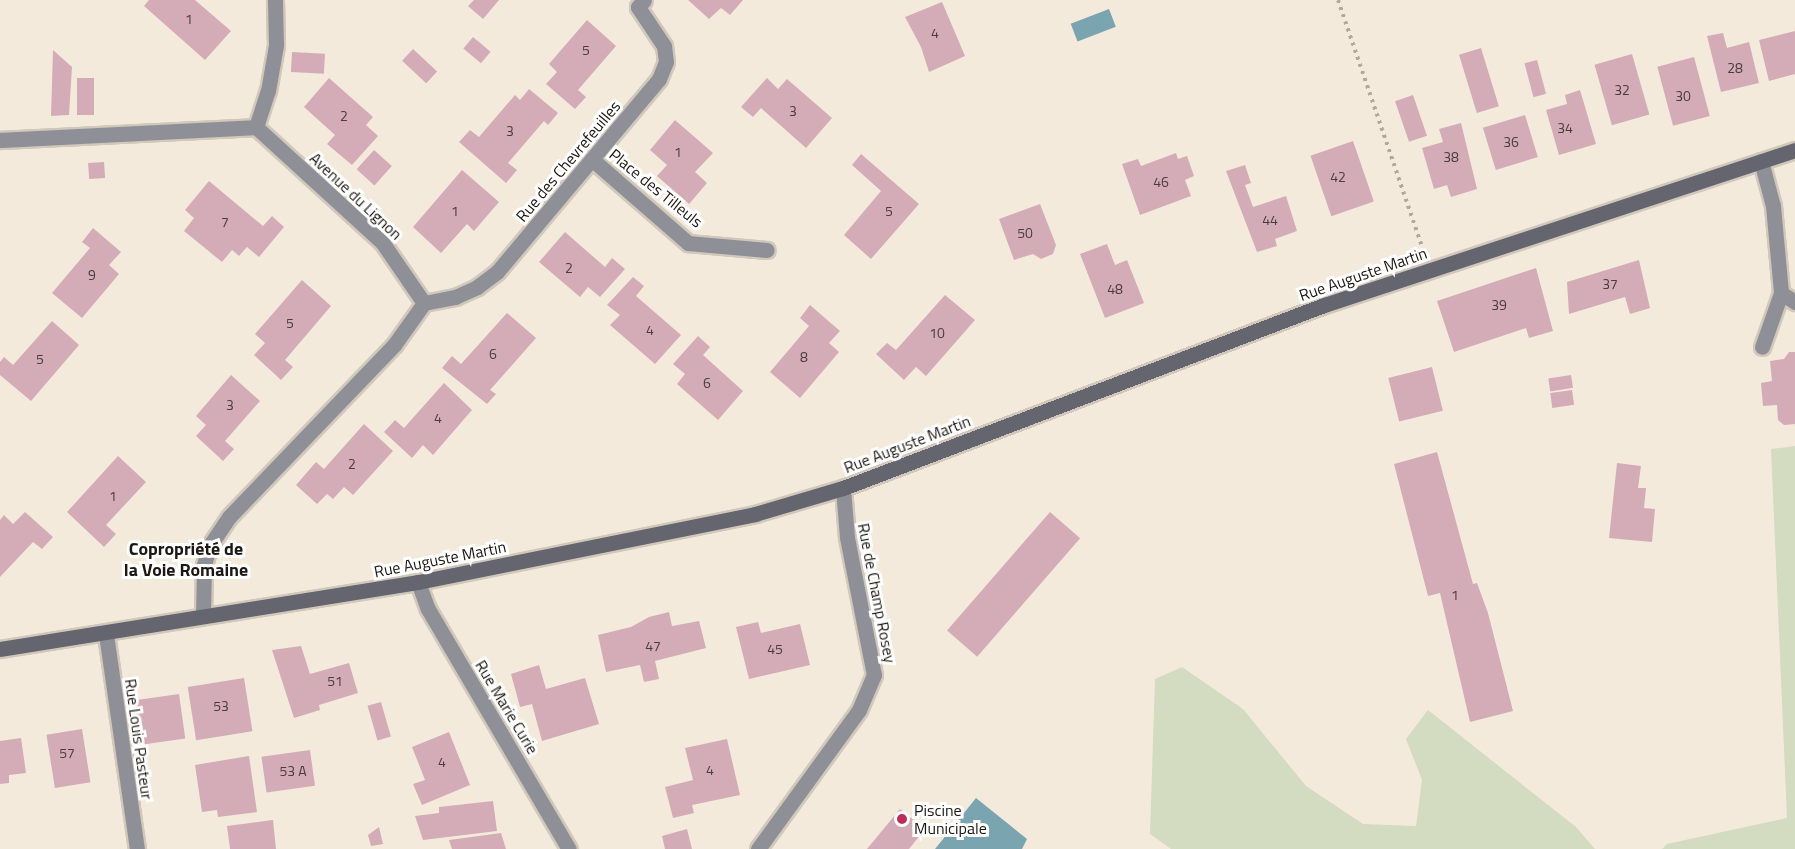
<!DOCTYPE html>
<meta charset="utf-8">
<style>
body{margin:0}
#map{position:relative;width:1795px;height:849px;overflow:hidden;background:#f4eadb;font-family:"Titillium Web",sans-serif}
div>[style]{position:absolute}
[style*='--x']{left:calc(var(--x)*1px);top:calc(var(--y)*1px);width:calc(var(--w)*1px);rotate:calc(var(--a)*1deg)}
.green>*{inset:0;background:#d3dbc0}
.water>*{inset:0;background:#79a4b0;transform-origin:0 0}
.building>*{inset:0;background:#d4acb7;transform-origin:0 0}
.path>*{height:4px;margin-top:-2px;transform-origin:0;background:repeating-linear-gradient(90deg,#b2a99d 0 3px,transparent 0 7.5px)}
.roads{filter:drop-shadow(2px 0 #d1c8bb) drop-shadow(-2px 0 #d1c8bb) drop-shadow(0 2px #d1c8bb) drop-shadow(0 -2px #d1c8bb)}
.service>*{height:15px;margin:-7.5px;padding:0 7.5px;transform-origin:7.5px;border-radius:7.5px;background:#8f9097}
.minor>*{height:15px;margin:-7.5px;padding:0 7.5px;transform-origin:7.5px;border-radius:7.5px;background:#8f9097}
.secondary>*{height:15px;margin:-7.5px;padding:0 7.5px;transform-origin:7.5px;border-radius:7.5px;background:#64656f}
.dots>*{width:16px;height:16px;translate:-50% -50%;box-sizing:border-box;border:3px solid #fff;border-radius:50%}
span{translate:-50% -50%;white-space:nowrap;text-align:center;line-height:1.15;-webkit-text-stroke:6px #fff;paint-order:stroke}
.number-label{font-size:14px;color:#4a3d3c}
.number-label span{-webkit-text-stroke-width:0}
.street-label{font-size:16px;color:#1c1813}
.poi-label{font-size:16px;color:#1c1813}
.left{translate:0 -50%;text-align:left}
.neighbourhood-label{font-size:18px;color:#1c1813;font-weight:700}
</style>
<div id="map">
<div class="green">
<div style="clip-path:polygon(1795px 446px,1795px 849px,1662px 849px,1667px 844px,1787px 818px,1771px 449px)"></div>
<div style="clip-path:polygon(1182px 667px,1243px 709px,1306px 786px,1363px 824px,1416px 826px,1422px 780px,1406px 739px,1428px 710px,1576px 827px,1595px 849px,1171px 849px,1150px 834px,1155px 679px)"></div>
</div>
<div class="water">
<div style="left:1109px;top:9px;width:19px;height:41px;rotate:69deg"></div>
<div style="clip-path:polygon(976px 798px,1027px 839px,1022px 849px,935px 849px)"></div>
</div>
<div class="building">
<div style="clip-path:polygon(149px 0,195px 0,231px 31px,205px 60px,144px 6px)"></div>
<div style="clip-path:polygon(474px 0,499px 0,483px 19px,468px 6px)"></div>
<div style="clip-path:polygon(688px 0,743px 0,730px 15px,721px 8px,709px 19px)"></div>
<div style="clip-path:polygon(942px 2px,965px 56px,929px 72px,921px 47px,905px 17px)"></div>
<div style="clip-path:polygon(587px 20px,616px 46px,578px 90px,586px 97px,575px 109px,546px 84px,557px 72px,549px 64px)"></div>
<div style="clip-path:polygon(1795px 31px,1795px 74px,1769px 81px,1759px 40px)"></div>
<div style="clip-path:polygon(1723px 33px,1727px 48px,1749px 42px,1759px 83px,1721px 92px,1707px 36px)"></div>
<div style="left:473px;top:37px;width:23px;height:15px;rotate:40deg"></div>
<div style="left:1481px;top:48px;width:61px;height:23px;rotate:73deg"></div>
<div style="left:413px;top:49px;width:33px;height:16px;rotate:43deg"></div>
<div style="clip-path:polygon(53px 50px,72px 67px,69px 115px,51px 116px)"></div>
<div style="left:292px;top:52px;width:33px;height:20px;rotate:3deg"></div>
<div style="left:1632px;top:54px;width:63px;height:39px;rotate:74deg"></div>
<div style="left:1694px;top:57px;width:61px;height:38px;rotate:75deg"></div>
<div style="left:1537px;top:60px;width:35px;height:13px;rotate:75deg"></div>
<div style="left:77px;top:78px;width:17px;height:37px"></div>
<div style="clip-path:polygon(329px 78px,373px 117px,366px 125px,378px 136px,352px 165px,327px 144px,335px 135px,304px 107px)"></div>
<div style="clip-path:polygon(767px 78px,778px 89px,787px 79px,832px 118px,806px 148px,761px 108px,753px 117px,741px 107px)"></div>
<div style="clip-path:polygon(529px 89px,558px 113px,548px 125px,544px 121px,508px 163px,517px 170px,506px 183px,459px 142px,470px 130px,479px 137px,515px 95px,520px 100px)"></div>
<div style="clip-path:polygon(1580px 90px,1596px 144px,1559px 155px,1546px 110px,1567px 104px,1565px 95px)"></div>
<div style="left:1413px;top:95px;width:43px;height:19px;rotate:71deg"></div>
<div style="left:1525px;top:115px;width:44px;height:44px;rotate:73deg"></div>
<div style="clip-path:polygon(675px 120px,713px 153px,695px 172px,707px 183px,689px 204px,657px 176px,667px 165px,650px 150px)"></div>
<div style="clip-path:polygon(1461px 123px,1477px 189px,1451px 197px,1447px 185px,1434px 189px,1422px 148px,1443px 142px,1439px 129px)"></div>
<div style="left:1353px;top:141px;width:64px;height:45px;rotate:71deg"></div>
<div style="left:374px;top:150px;width:24px;height:26px;rotate:42deg"></div>
<div style="clip-path:polygon(1176px 153px,1178px 159px,1187px 156px,1194px 176px,1185px 180px,1191px 196px,1140px 215px,1122px 164px,1138px 159px,1141px 166px)"></div>
<div style="clip-path:polygon(861px 154px,919px 204px,871px 259px,844px 235px,881px 191px,852px 165px)"></div>
<div style="left:104px;top:162px;width:16px;height:16px;rotate:86deg"></div>
<div style="clip-path:polygon(1245px 165px,1251px 183px,1245px 185px,1253px 207px,1286px 196px,1297px 231px,1275px 239px,1277px 246px,1257px 252px,1226px 171px)"></div>
<div style="clip-path:polygon(462px 170px,499px 202px,474px 231px,467px 224px,441px 253px,413px 227px)"></div>
<div style="clip-path:polygon(209px 181px,263px 226px,272px 216px,284px 227px,259px 257px,247px 247px,239px 256px,232px 250px,222px 262px,184px 231px,194px 218px,185px 210px)"></div>
<div style="clip-path:polygon(1040px 204px,1056px 245px,1053px 254px,1041px 259px,1033px 254px,1014px 260px,999px 219px)"></div>
<div style="clip-path:polygon(93px 228px,121px 252px,109px 265px,119px 274px,82px 318px,52px 293px,90px 248px,82px 242px)"></div>
<div style="clip-path:polygon(565px 232px,605px 267px,612px 258px,625px 269px,600px 297px,588px 287px,580px 297px,539px 262px)"></div>
<div style="clip-path:polygon(1107px 244px,1115px 265px,1127px 260px,1144px 303px,1105px 318px,1080px 254px)"></div>
<div style="clip-path:polygon(1639px 260px,1650px 308px,1630px 314px,1625px 297px,1569px 314px,1567px 282px)"></div>
<div style="clip-path:polygon(1536px 268px,1553px 331px,1529px 338px,1526px 328px,1454px 352px,1437px 301px)"></div>
<div style="clip-path:polygon(633px 277px,644px 286px,636px 296px,681px 335px,655px 364px,610px 325px,620px 315px,607px 305px)"></div>
<div style="clip-path:polygon(302px 280px,331px 306px,285px 360px,293px 367px,281px 380px,254px 355px,265px 343px,255px 334px)"></div>
<div style="clip-path:polygon(945px 295px,975px 320px,926px 376px,916px 367px,904px 380px,876px 354px,887px 343px,896px 350px)"></div>
<div style="clip-path:polygon(810px 305px,840px 331px,829px 343px,839px 352px,800px 398px,770px 372px,809px 326px,800px 318px)"></div>
<div style="clip-path:polygon(507px 313px,536px 338px,490px 390px,496px 394px,487px 404px,442px 368px,452px 356px,461px 364px)"></div>
<div style="clip-path:polygon(52px 321px,79px 345px,31px 401px,0 375px,0 362px,4px 357px,13px 365px)"></div>
<div style="clip-path:polygon(698px 336px,710px 347px,703px 355px,743px 391px,718px 420px,677px 384px,685px 374px,673px 364px)"></div>
<div style="clip-path:polygon(1789px 352px,1795px 352px,1795px 424px,1784px 425px,1778px 420px,1777px 405px,1763px 406px,1761px 383px,1772px 381px,1770px 361px,1784px 359px)"></div>
<div style="left:1432px;top:367px;width:45px;height:45px;rotate:76deg"></div>
<div style="clip-path:polygon(231px 375px,260px 401px,225px 441px,234px 449px,223px 461px,196px 436px,206px 425px,196px 416px)"></div>
<div style="left:1571px;top:375px;width:13px;height:23px;rotate:81deg"></div>
<div style="clip-path:polygon(444px 383px,472px 410px,433px 455px,423px 445px,412px 458px,384px 432px,395px 420px,404px 428px)"></div>
<div style="left:1572px;top:390px;width:15px;height:22px;rotate:82deg"></div>
<div style="clip-path:polygon(364px 424px,393px 451px,353px 495px,344px 487px,333px 499px,327px 494px,317px 504px,296px 485px,316px 462px,324px 469px)"></div>
<div style="clip-path:polygon(1437px 452px,1473px 584px,1477px 583px,1488px 613px,1513px 711px,1470px 722px,1440px 593px,1428px 596px,1394px 464px)"></div>
<div style="clip-path:polygon(118px 456px,146px 482px,106px 525px,116px 534px,104px 547px,67px 512px)"></div>
<div style="clip-path:polygon(1617px 463px,1641px 466px,1638px 488px,1646px 488px,1644px 508px,1655px 509px,1652px 542px,1609px 538px)"></div>
<div style="clip-path:polygon(25px 512px,53px 537px,42px 549px,33px 542px,0 577px,0 520px,4px 515px,13px 524px)"></div>
<div style="left:1050px;top:512px;width:40px;height:157px;rotate:41deg"></div>
<div style="clip-path:polygon(669px 612px,672px 626px,699px 621px,706px 648px,655px 661px,659px 679px,644px 682px,640px 665px,606px 672px,598px 635px,631px 627px,649px 617px)"></div>
<div style="clip-path:polygon(758px 622px,761px 633px,800px 624px,810px 665px,749px 679px,736px 627px)"></div>
<div style="clip-path:polygon(301px 646px,310px 674px,349px 663px,358px 693px,319px 705px,320px 710px,294px 718px,272px 650px)"></div>
<div style="clip-path:polygon(539px 665px,546px 689px,585px 678px,599px 724px,542px 741px,532px 704px,520px 707px,511px 674px)"></div>
<div style="left:244px;top:678px;width:54px;height:57px;rotate:81deg"></div>
<div style="left:179px;top:694px;width:45px;height:48px;rotate:82deg"></div>
<div style="left:381px;top:702px;width:36px;height:14px;rotate:74deg"></div>
<div style="left:82px;top:729px;width:54px;height:36px;rotate:81deg"></div>
<div style="clip-path:polygon(449px 732px,470px 785px,422px 805px,413px 784px,425px 780px,412px 747px)"></div>
<div style="clip-path:polygon(21px 738px,26px 773px,9px 775px,9px 783px,0 784px,0 741px)"></div>
<div style="clip-path:polygon(727px 739px,740px 795px,692px 805px,694px 813px,673px 818px,665px 787px,693px 780px,685px 748px)"></div>
<div style="left:310px;top:750px;width:36px;height:49px;rotate:82deg"></div>
<div style="clip-path:polygon(249px 756px,257px 812px,218px 817px,217px 810px,202px 812px,195px 765px)"></div>
<div style="clip-path:polygon(493px 801px,497px 831px,423px 840px,415px 816px,439px 813px,439px 807px)"></div>
<div style="clip-path:polygon(900px 809px,925px 829px,909px 849px,867px 849px)"></div>
<div style="clip-path:polygon(273px 820px,276px 849px,230px 849px,227px 826px)"></div>
<div style="clip-path:polygon(379px 827px,383px 844px,371px 846px,368px 835px)"></div>
<div style="clip-path:polygon(687px 829px,692px 849px,665px 849px,662px 836px)"></div>
<div style="clip-path:polygon(501px 833px,506px 849px,452px 849px,449px 840px)"></div>
</div>
<div class="path">
<div style="--x:1338;--y:0;--w:263;--a:71.2"></div>
</div>
<div class="roads">
<div class="service">
<div style="--x:1761;--y:161;--w:47;--a:75.1"></div>
<div style="--x:1773;--y:206;--w:87;--a:84.7"></div>
<div style="--x:1781;--y:293;--w:57;--a:109.4"></div>
<div style="--x:1781;--y:293;--w:17;--a:33"></div>
</div>
<div class="minor">
<div style="--x:256;--y:127;--w:38;--a:-72"></div>
<div style="--x:268;--y:91;--w:47;--a:-80.1"></div>
<div style="--x:276;--y:45;--w:45;--a:-91.3"></div>
<div style="--x:0;--y:140;--w:256;--a:-2.9"></div>
<div style="--x:256;--y:127;--w:171;--a:42.4"></div>
<div style="--x:382;--y:242;--w:74;--a:55.5"></div>
<div style="--x:424;--y:303;--w:52;--a:125.5"></div>
<div style="--x:394;--y:345;--w:238;--a:133.8"></div>
<div style="--x:229;--y:517;--w:34;--a:124"></div>
<div style="--x:210;--y:545;--w:21;--a:107"></div>
<div style="--x:204;--y:565;--w:51;--a:91.1"></div>
<div style="--x:594;--y:161;--w:125;--a:41.1"></div>
<div style="--x:688;--y:243;--w:79;--a:5.1"></div>
<div style="--x:424;--y:303;--w:32;--a:-11"></div>
<div style="--x:455;--y:297;--w:24;--a:-24"></div>
<div style="--x:477;--y:287;--w:25;--a:-37"></div>
<div style="--x:497;--y:272;--w:252;--a:-50"></div>
<div style="--x:659;--y:79;--w:18;--a:-68"></div>
<div style="--x:666;--y:62;--w:16;--a:-97"></div>
<div style="--x:664;--y:46;--w:47;--a:-123.7"></div>
<div style="--x:638;--y:7;--w:9;--a:-49"></div>
<div style="--x:418;--y:582;--w:29;--a:70"></div>
<div style="--x:428;--y:609;--w:278;--a:59.6"></div>
<div style="--x:106;--y:634;--w:217;--a:81.8"></div>
<div style="--x:758;--y:849;--w:172;--a:-54"></div>
<div style="--x:859;--y:710;--w:38;--a:-67"></div>
<div style="--x:874;--y:675;--w:141;--a:-101.1"></div>
<div style="--x:847;--y:537;--w:49;--a:-94.7"></div>
</div>
<div class="secondary">
<div style="--x:0;--y:649;--w:423;--a:-9.1"></div>
<div style="--x:418;--y:582;--w:344;--a:-11.4"></div>
<div style="--x:755;--y:514;--w:92;--a:-16.5"></div>
<div style="--x:843;--y:488;--w:515;--a:-20.83"></div>
<div style="--x:1324;--y:305;--w:496;--a:-18.2"></div>
</div>
</div>
<div class="dots">
<div style="left:902px;top:819px;background:#bc2d58"></div>
</div>
<div class="number-label">
<span style="left:189px;top:19px">1</span>
<span style="left:935px;top:33px">4</span>
<span style="left:586px;top:50px">5</span>
<span style="left:1735px;top:68px">28</span>
<span style="left:1622px;top:90px">32</span>
<span style="left:1683px;top:96px">30</span>
<span style="left:793px;top:111px">3</span>
<span style="left:344px;top:116px">2</span>
<span style="left:1565px;top:128px">34</span>
<span style="left:510px;top:131px">3</span>
<span style="left:1511px;top:142px">36</span>
<span style="left:678px;top:152px">1</span>
<span style="left:1451px;top:157px">38</span>
<span style="left:1338px;top:177px">42</span>
<span style="left:1161px;top:182px">46</span>
<span style="left:455px;top:211px">1</span>
<span style="left:889px;top:211px">5</span>
<span style="left:1270px;top:220px">44</span>
<span style="left:225px;top:222px">7</span>
<span style="left:1025px;top:233px">50</span>
<span style="left:569px;top:268px">2</span>
<span style="left:92px;top:275px">9</span>
<span style="left:1610px;top:284px">37</span>
<span style="left:1115px;top:289px">48</span>
<span style="left:1499px;top:305px">39</span>
<span style="left:290px;top:323px">5</span>
<span style="left:650px;top:330px">4</span>
<span style="left:937px;top:333px">10</span>
<span style="left:493px;top:354px">6</span>
<span style="left:804px;top:357px">8</span>
<span style="left:40px;top:359px">5</span>
<span style="left:707px;top:383px">6</span>
<span style="left:230px;top:405px">3</span>
<span style="left:438px;top:418px">4</span>
<span style="left:352px;top:464px">2</span>
<span style="left:113px;top:496px">1</span>
<span style="left:1455px;top:595px">1</span>
<span style="left:653px;top:646px">47</span>
<span style="left:775px;top:649px">45</span>
<span style="left:335px;top:681px">51</span>
<span style="left:221px;top:706px">53</span>
<span style="left:67px;top:753px">57</span>
<span style="left:442px;top:762px">4</span>
<span style="left:710px;top:770px">4</span>
<span style="left:293px;top:771px">53 A</span>
</div>
<div class="street-label">
<span style="left:568px;top:161px;rotate:-50deg">Rue des Chevrefeuilles</span>
<span style="left:656px;top:188px;rotate:39deg">Place des Tilleuls</span>
<span style="left:356px;top:196px;rotate:43deg">Avenue du Lignon</span>
<span style="left:1363px;top:274px;rotate:-19deg">Rue Auguste Martin</span>
<span style="left:907px;top:444px;rotate:-21deg">Rue Auguste Martin</span>
<span style="left:440px;top:559px;rotate:-11deg">Rue Auguste Martin</span>
<span style="left:877px;top:593px;rotate:79deg">Rue de Champ Rosey</span>
<span style="left:507px;top:707px;rotate:59deg">Rue Marie Curie</span>
<span style="left:139px;top:739px;rotate:82deg">Rue Louis Pasteur</span>
</div>
<div class="poi-label">
<span class="left" style="left:914px;top:819px">Piscine<br>Municipale</span>
</div>
<div class="neighbourhood-label">
<span style="left:186px;top:560px">Copropriété de<br>la Voie Romaine</span>
</div>
</div>
